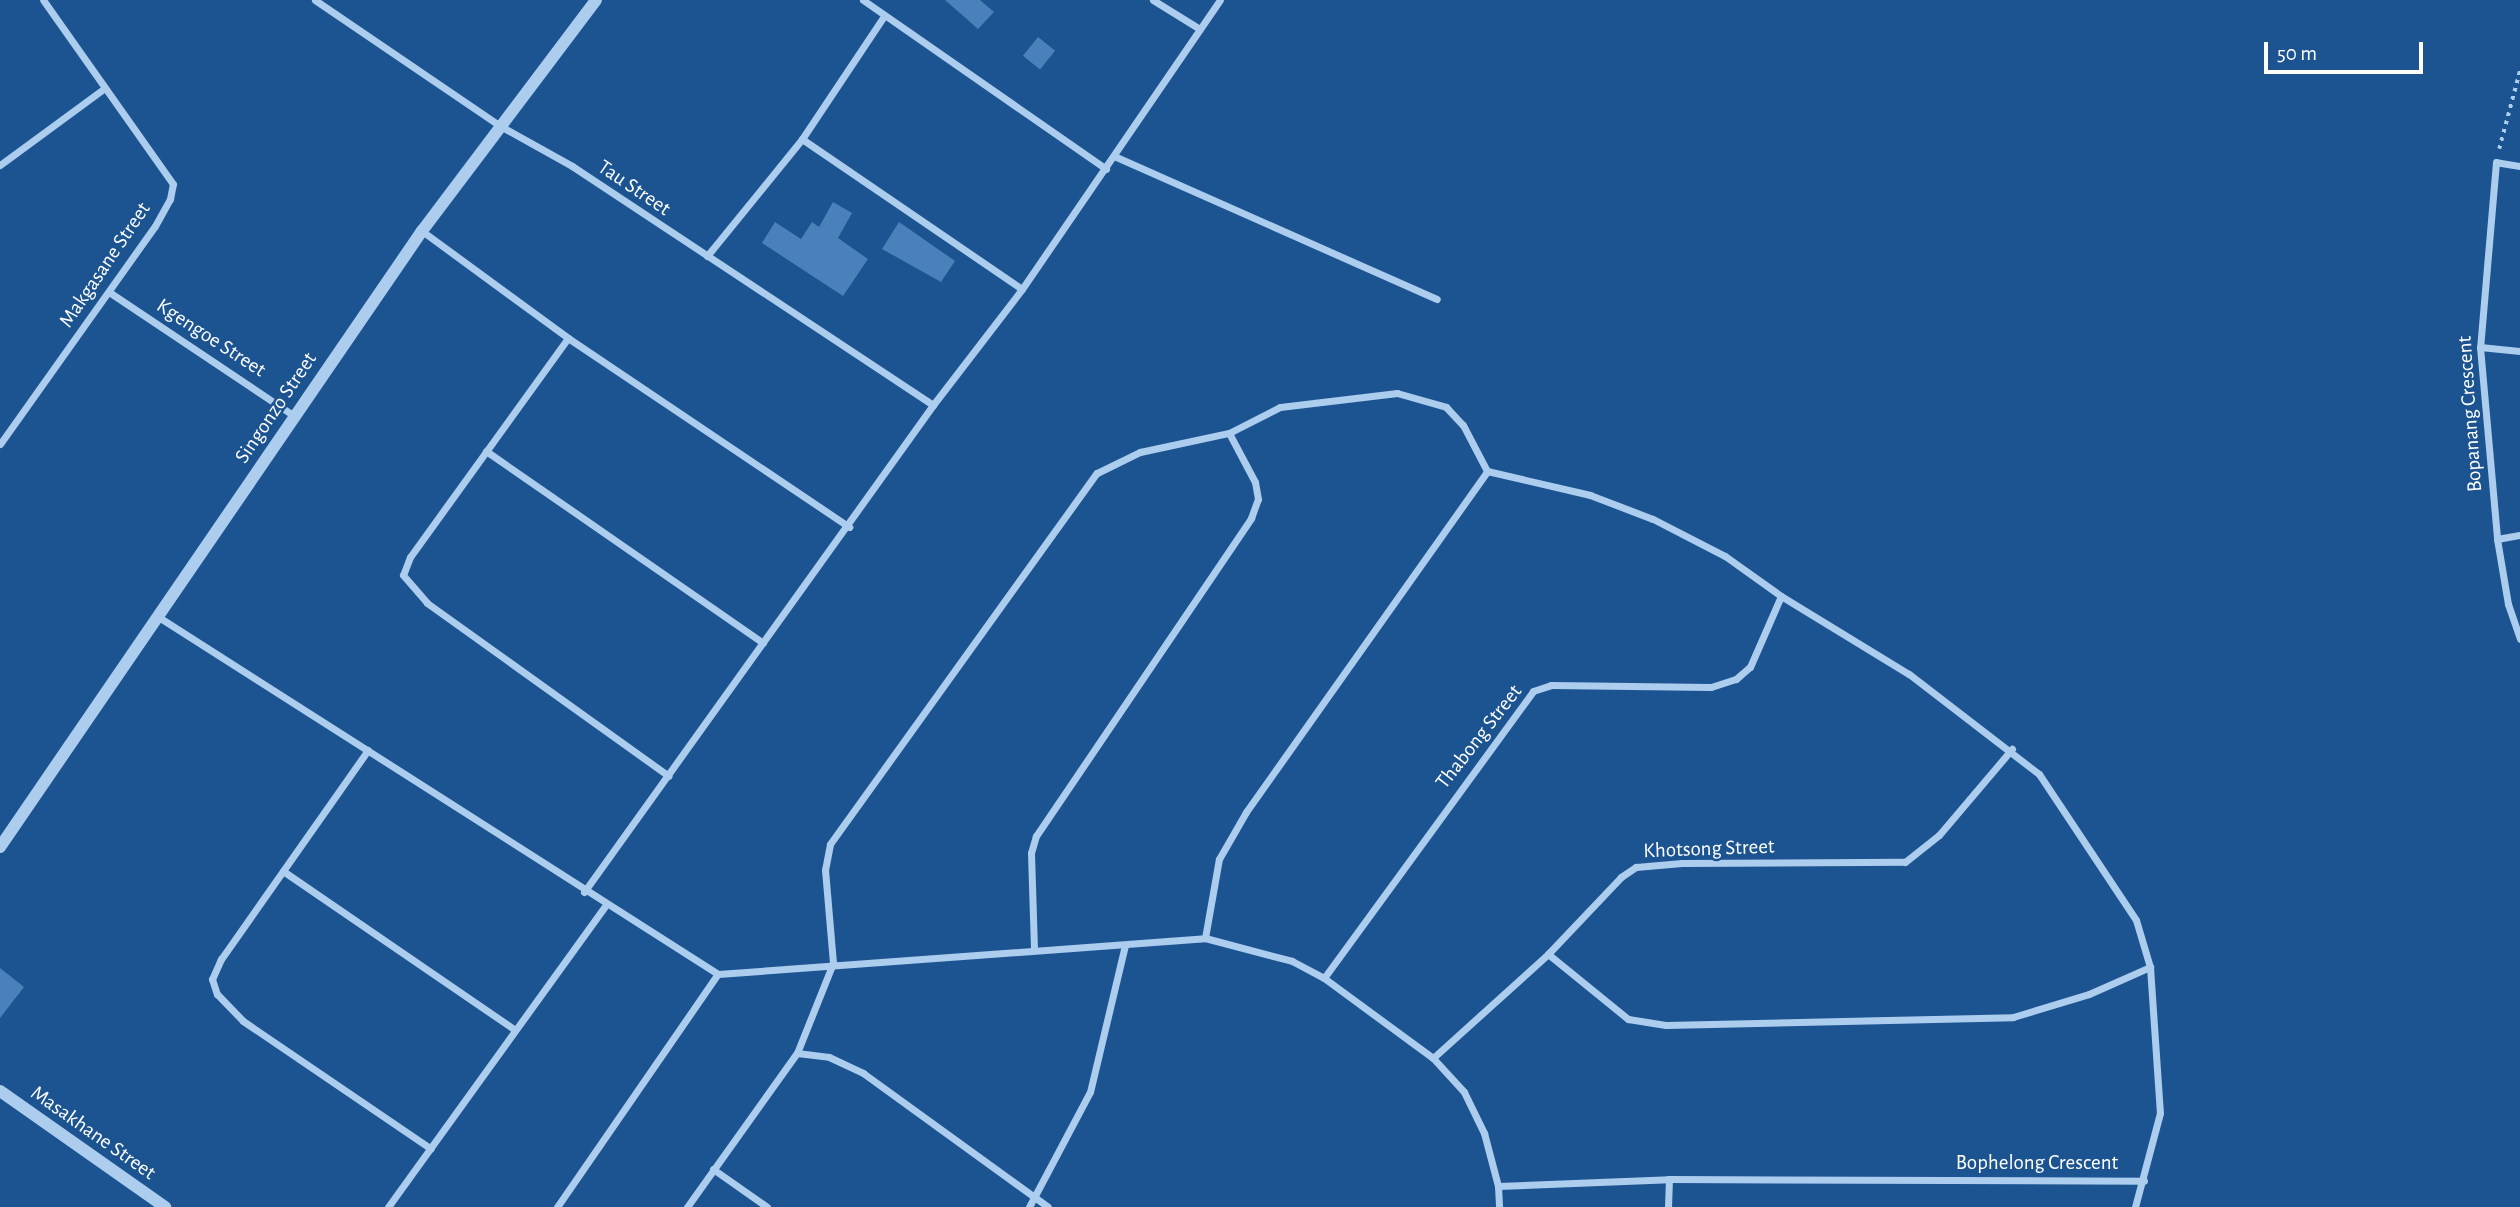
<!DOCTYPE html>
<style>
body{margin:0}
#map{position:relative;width:2520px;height:1207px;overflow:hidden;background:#1c5491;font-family:"Alegreya Sans",sans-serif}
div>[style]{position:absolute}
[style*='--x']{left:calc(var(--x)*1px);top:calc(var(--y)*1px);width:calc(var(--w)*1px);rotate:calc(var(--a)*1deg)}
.building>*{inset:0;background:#4a81ba;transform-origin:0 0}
.path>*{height:3.5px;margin-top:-1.75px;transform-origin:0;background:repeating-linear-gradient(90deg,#accdee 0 3.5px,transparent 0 8.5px)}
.minor>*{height:7px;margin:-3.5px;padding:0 3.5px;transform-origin:3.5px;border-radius:3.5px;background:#accdee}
.tertiary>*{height:12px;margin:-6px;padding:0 6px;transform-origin:6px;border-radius:6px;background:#accdee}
span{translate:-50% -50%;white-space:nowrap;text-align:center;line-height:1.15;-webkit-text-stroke:5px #1c5491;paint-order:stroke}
.street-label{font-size:21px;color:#fff}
.scale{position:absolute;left:2264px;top:42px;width:159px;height:32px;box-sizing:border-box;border:4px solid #fff;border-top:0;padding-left:9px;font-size:21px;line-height:24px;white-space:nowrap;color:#fff;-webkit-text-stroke:5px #1c5491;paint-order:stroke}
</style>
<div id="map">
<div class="building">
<div style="clip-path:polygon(945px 0,980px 0,994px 12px,978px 29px)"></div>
<div style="left:1038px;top:37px;width:22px;height:24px;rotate:39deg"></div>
<div style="clip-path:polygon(833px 202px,852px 213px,838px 238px,868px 259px,843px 296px,762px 243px,775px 222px,801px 239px,812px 222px,819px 227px)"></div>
<div style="clip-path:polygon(899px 222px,955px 261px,941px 282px,882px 249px)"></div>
<div style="clip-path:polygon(0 968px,24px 987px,0 1018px)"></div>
</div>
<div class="path">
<div style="--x:2499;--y:149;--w:82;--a:-75.1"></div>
</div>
<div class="minor">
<div style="--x:315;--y:0;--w:226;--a:34.2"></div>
<div style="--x:502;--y:127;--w:80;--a:29.1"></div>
<div style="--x:572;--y:166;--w:433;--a:33.5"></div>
<div style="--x:863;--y:0;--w:296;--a:34.8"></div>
<div style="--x:1153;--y:0;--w:55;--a:31.7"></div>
<div style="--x:802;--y:139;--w:266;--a:34.3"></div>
<div style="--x:1114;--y:156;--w:353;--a:23.9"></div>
<div style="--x:0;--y:165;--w:130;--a:-36.3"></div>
<div style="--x:2520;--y:166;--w:24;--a:-171"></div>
<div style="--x:2496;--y:162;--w:186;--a:94.9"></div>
<div style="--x:2480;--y:347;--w:193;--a:84.9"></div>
<div style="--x:2497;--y:539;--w:66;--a:80.4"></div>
<div style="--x:2508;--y:604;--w:37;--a:71"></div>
<div style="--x:422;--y:231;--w:181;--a:36.2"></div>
<div style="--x:568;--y:338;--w:339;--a:33.9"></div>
<div style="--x:707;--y:256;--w:151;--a:-50.9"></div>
<div style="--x:802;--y:139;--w:148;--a:-56.3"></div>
<div style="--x:109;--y:292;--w:221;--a:33.8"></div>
<div style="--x:568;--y:338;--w:270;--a:125.8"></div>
<div style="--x:410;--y:557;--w:19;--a:111"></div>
<div style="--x:403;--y:575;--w:37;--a:49"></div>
<div style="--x:427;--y:603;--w:297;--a:35.6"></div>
<div style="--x:2480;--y:347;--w:40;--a:5.7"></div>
<div style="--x:0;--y:444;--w:267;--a:-54.6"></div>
<div style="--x:155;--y:226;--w:31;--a:-61"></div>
<div style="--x:170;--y:199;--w:15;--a:-79"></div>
<div style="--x:173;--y:184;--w:225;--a:-125.2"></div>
<div style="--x:486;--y:451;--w:337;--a:34.7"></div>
<div style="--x:1487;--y:471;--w:106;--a:13.1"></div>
<div style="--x:1590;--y:495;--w:67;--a:20.9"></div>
<div style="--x:1653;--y:519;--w:81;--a:27.2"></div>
<div style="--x:1725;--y:556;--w:69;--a:35.5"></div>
<div style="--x:1781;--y:596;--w:150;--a:31.4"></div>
<div style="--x:1909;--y:674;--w:164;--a:37.6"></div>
<div style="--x:2039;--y:774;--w:175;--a:56.4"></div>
<div style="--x:2136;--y:920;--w:49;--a:73.4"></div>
<div style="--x:2150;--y:967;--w:146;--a:86.1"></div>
<div style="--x:2160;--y:1113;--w:97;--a:104.9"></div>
<div style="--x:2497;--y:539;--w:23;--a:-10"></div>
<div style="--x:157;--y:616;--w:665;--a:32.54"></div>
<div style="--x:718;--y:974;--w:488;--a:-4.2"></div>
<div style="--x:1205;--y:938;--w:90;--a:14.8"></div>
<div style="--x:1292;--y:961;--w:36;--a:28"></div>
<div style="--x:1324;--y:978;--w:135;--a:36.3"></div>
<div style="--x:1433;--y:1058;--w:46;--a:47.6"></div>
<div style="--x:1464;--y:1092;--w:46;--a:64"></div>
<div style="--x:1484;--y:1133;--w:55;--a:75.2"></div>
<div style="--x:1498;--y:1186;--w:21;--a:87"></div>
<div style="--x:368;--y:750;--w:256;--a:125.1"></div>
<div style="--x:221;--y:959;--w:22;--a:114"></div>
<div style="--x:212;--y:979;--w:16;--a:72"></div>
<div style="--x:217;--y:994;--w:37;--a:46"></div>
<div style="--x:243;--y:1021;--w:227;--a:34.2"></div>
<div style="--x:283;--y:871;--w:280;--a:34.4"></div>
<div style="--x:584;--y:892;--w:599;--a:-54.37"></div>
<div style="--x:933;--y:405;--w:146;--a:-52.5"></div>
<div style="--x:1022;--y:289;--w:350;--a:-55.6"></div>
<div style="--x:1205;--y:938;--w:80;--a:-80"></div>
<div style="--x:1219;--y:859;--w:54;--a:-60.1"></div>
<div style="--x:1246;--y:812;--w:418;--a:-54.7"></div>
<div style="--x:1034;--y:949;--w:96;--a:-91.8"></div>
<div style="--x:1031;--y:853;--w:18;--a:-74"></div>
<div style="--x:1036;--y:836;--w:384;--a:-55.9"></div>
<div style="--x:1251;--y:518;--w:20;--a:-70"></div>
<div style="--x:1258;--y:499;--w:17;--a:-100"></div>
<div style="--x:1255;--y:482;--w:55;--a:-118"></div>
<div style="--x:1548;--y:954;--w:103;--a:39.1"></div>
<div style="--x:1628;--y:1019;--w:38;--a:9"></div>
<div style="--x:1666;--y:1025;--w:347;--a:-1.3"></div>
<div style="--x:2013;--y:1017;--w:79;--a:-16.8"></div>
<div style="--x:2089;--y:994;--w:67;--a:-23.9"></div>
<div style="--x:1324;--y:978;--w:355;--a:-53.9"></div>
<div style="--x:1533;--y:691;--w:19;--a:-18"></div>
<div style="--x:1551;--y:685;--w:160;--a:0.7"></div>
<div style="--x:1711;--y:687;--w:26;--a:-18"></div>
<div style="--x:1736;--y:679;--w:18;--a:-41"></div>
<div style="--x:1750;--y:667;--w:77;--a:-66.4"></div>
<div style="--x:797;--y:1053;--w:32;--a:7"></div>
<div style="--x:829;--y:1057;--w:38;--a:25"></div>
<div style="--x:863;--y:1073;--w:228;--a:35.9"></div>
<div style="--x:1433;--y:1058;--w:155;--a:-42.1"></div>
<div style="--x:1548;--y:954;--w:106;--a:-46.5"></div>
<div style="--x:1621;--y:877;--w:18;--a:-34"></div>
<div style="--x:1636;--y:867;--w:46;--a:-5"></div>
<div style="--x:1682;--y:863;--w:223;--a:-0.3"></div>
<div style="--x:1905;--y:862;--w:43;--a:-38.5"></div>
<div style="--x:1939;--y:835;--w:113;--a:-49.7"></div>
<div style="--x:713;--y:1169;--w:66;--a:35.1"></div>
<div style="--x:1498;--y:1186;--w:171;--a:-2.3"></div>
<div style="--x:1669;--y:1179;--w:475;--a:0.2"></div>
<div style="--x:388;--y:1207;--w:371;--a:-54.2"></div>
<div style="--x:557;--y:1207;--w:283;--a:-55.4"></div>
<div style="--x:687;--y:1207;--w:189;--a:-54.5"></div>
<div style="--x:797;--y:1053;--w:97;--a:-68.2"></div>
<div style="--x:833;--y:963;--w:93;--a:-94.9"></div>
<div style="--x:825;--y:870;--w:26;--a:-79"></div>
<div style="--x:830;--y:844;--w:457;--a:-54.3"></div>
<div style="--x:1097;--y:473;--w:48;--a:-26"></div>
<div style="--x:1140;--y:452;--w:91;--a:-12.1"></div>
<div style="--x:1229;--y:433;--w:57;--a:-27"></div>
<div style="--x:1280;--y:407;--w:118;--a:-6.8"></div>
<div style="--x:1397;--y:393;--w:51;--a:15.9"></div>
<div style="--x:1446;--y:407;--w:25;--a:47"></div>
<div style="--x:1463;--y:425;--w:52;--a:62.4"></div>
<div style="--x:1029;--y:1207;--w:130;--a:-62.1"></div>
<div style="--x:1090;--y:1092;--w:151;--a:-76.6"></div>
<div style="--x:1668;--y:1207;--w:28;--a:-88"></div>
</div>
<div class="tertiary">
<div style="--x:0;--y:847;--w:747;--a:-55.59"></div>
<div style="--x:422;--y:231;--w:289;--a:-53"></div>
<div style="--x:0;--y:1091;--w:202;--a:35.1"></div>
</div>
<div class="street-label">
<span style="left:634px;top:188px;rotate:34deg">Tau Street</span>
<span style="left:105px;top:265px;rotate:-56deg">Makgasane Street</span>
<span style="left:211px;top:338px;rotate:33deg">Kgengoe Street</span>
<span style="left:276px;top:408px;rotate:-56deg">Singonzo Street</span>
<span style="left:2470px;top:414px;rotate:-94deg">Bopanang Crescent</span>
<span style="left:1479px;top:737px;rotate:-52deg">Thabong Street</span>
<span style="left:1709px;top:849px;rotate:-2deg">Khotsong Street</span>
<span style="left:93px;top:1133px;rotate:35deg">Masakhane Street</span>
<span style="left:2037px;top:1163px">Bophelong Crescent</span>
</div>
<div class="scale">50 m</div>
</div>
